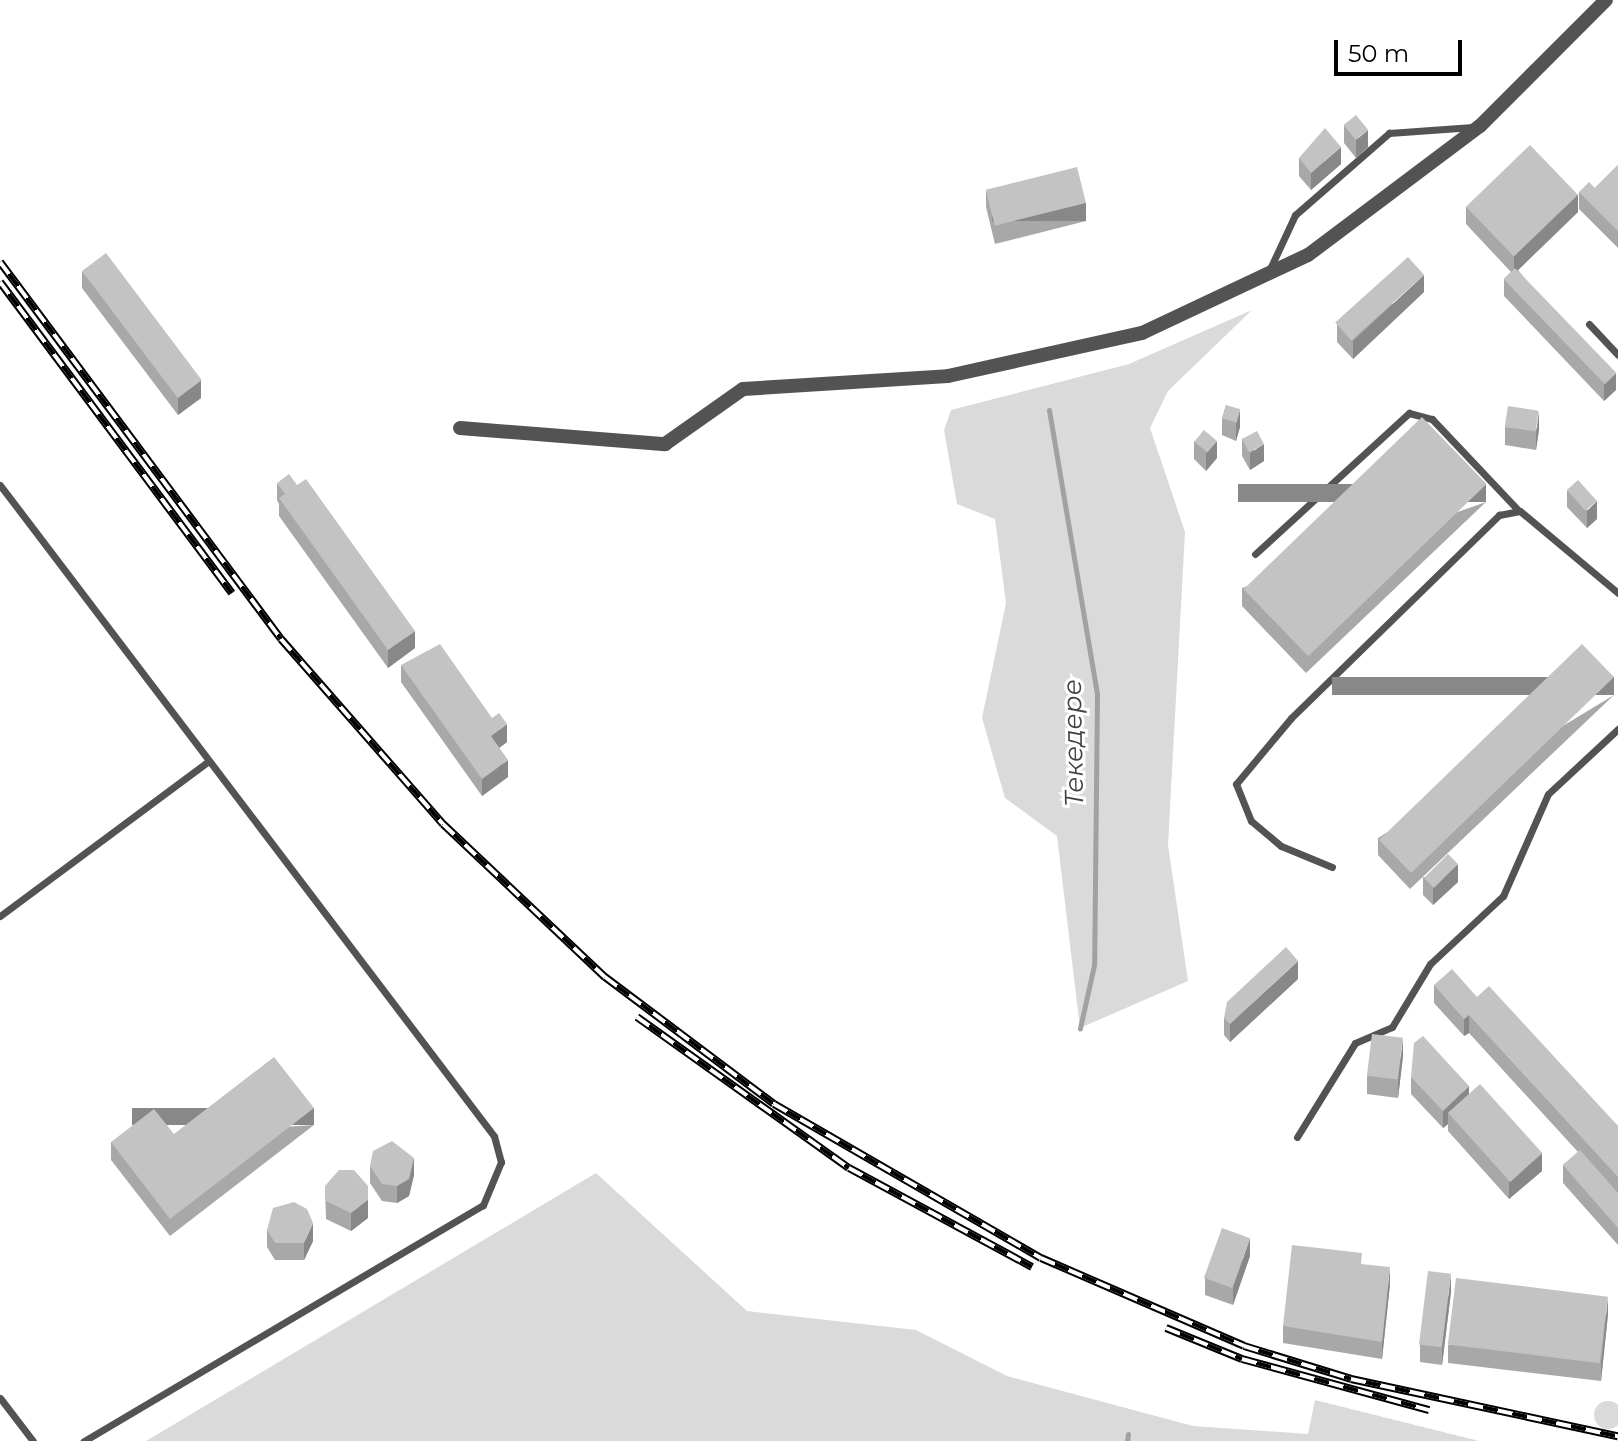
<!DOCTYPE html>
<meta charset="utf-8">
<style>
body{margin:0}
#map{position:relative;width:1618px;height:1441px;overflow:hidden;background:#fff;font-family:Montserrat,sans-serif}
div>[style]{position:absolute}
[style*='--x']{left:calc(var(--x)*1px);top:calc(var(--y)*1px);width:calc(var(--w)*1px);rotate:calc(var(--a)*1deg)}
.green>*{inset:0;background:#dadada}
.round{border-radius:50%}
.stream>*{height:5px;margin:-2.5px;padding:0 2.5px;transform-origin:2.5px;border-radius:2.5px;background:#a1a1a1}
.lane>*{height:7px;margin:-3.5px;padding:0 3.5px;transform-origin:3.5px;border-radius:3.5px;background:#535353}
.street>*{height:14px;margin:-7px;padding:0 7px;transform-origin:7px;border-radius:7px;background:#535353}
.rail>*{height:8px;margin-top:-4px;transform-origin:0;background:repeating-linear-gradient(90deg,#fff 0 15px,#000 0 30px);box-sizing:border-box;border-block:2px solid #000}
.wall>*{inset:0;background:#a8a8a8}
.shaded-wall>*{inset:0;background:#888;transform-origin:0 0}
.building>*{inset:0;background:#c3c3c3;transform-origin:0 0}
span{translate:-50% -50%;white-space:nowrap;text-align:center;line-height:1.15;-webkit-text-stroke:6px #fff;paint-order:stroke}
.water-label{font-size:26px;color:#424242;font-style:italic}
.scale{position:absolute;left:1334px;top:40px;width:128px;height:36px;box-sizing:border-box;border:4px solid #000;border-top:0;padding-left:10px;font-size:24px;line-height:28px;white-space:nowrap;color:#000;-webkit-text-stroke:6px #fff;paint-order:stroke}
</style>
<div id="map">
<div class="green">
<div style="clip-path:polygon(1252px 310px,1168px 391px,1150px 428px,1185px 532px,1168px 845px,1188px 981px,1080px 1028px,1057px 836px,1005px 798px,982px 718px,1006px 603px,995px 519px,957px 504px,944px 430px,951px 410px,1129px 364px)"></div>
<div style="clip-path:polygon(596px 1173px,747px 1311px,916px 1330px,1007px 1376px,1193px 1426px,1308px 1434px,1315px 1400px,1479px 1441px,146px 1441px)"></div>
<div class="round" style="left:1594px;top:1401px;width:28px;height:28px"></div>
</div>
<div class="stream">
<div style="--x:1049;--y:410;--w:288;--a:80.4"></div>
<div style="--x:1097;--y:694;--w:271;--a:90.6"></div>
<div style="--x:1094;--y:965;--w:65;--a:102.5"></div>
<div style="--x:1127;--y:1441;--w:7;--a:-82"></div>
</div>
<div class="lane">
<div style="--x:1268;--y:273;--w:64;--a:-65"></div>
<div style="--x:1295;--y:215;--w:125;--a:-41.1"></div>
<div style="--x:1389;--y:133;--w:84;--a:-4.1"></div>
<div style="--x:1589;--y:324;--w:42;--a:46.9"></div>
<div style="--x:0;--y:485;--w:817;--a:52.81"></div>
<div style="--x:494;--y:1136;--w:27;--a:75"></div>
<div style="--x:501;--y:1162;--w:47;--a:112.7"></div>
<div style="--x:483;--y:1205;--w:464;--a:149.4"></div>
<div style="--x:1255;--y:554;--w:209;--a:-42.5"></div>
<div style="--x:1409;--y:413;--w:24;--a:15"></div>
<div style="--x:1432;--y:419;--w:125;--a:46.6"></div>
<div style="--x:1332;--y:867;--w:55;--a:-157.6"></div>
<div style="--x:1281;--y:846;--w:39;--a:-140"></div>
<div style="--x:1251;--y:821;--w:40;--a:-112"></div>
<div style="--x:1236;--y:784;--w:86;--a:-50.2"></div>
<div style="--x:1291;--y:718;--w:291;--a:-44.3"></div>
<div style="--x:1499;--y:515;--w:21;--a:-11"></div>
<div style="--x:1520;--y:511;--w:128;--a:39.9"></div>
<div style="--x:0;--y:916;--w:258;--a:-36.6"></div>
<div style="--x:1297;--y:1137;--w:110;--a:-58.3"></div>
<div style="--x:1355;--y:1043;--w:40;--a:-23.4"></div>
<div style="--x:1392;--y:1027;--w:74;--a:-58.9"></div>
<div style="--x:1430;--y:964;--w:100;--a:-43"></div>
<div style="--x:1503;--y:896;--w:111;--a:-66.2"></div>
<div style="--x:1548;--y:794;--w:96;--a:-42.9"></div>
<div style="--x:0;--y:1398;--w:54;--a:52.5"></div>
</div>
<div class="street">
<div style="--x:460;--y:428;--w:206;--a:4.5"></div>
<div style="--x:665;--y:444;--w:95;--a:-35.2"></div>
<div style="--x:743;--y:389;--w:205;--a:-3.6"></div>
<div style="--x:948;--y:376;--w:199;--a:-12.5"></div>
<div style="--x:1142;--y:333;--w:183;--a:-25.2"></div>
<div style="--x:1308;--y:255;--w:215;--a:-36.9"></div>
<div style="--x:1480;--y:126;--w:178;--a:-45"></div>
</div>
<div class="rail">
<div style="--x:0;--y:262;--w:470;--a:53.3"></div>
<div style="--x:281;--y:639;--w:246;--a:48.8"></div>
<div style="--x:443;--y:824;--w:223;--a:43.4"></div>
<div style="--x:605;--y:977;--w:211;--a:36.9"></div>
<div style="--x:774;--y:1104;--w:308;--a:30"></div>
<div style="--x:1041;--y:1258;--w:221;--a:23.4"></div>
<div style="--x:1244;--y:1346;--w:112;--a:17.1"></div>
<div style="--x:1351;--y:1379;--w:273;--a:12.1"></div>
<div style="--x:0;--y:282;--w:388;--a:53.3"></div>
<div style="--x:637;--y:1017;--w:260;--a:35.5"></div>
<div style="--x:849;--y:1168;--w:208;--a:28.4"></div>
<div style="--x:1166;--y:1328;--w:82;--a:22.2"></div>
<div style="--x:1242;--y:1359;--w:194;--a:15.3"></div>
</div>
<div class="wall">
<div style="clip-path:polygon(1344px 125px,1368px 147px,1356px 158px,1344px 143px)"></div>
<div style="clip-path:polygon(1299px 158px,1341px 164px,1311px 190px,1299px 176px)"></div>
<div style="clip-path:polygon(1618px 165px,1618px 248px,1579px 209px,1579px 192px,1595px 188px)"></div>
<div style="clip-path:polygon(986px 190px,1086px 221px,995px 244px,986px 207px)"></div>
<div style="clip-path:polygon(1466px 207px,1578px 212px,1518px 270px,1616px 390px,1604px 401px,1504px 296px,1504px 279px,1511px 272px,1466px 224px)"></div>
<div style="clip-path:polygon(82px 271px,201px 398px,178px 415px,82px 288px)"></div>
<div style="clip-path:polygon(1424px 292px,1353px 359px,1337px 342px,1337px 324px)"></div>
<div style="clip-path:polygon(1226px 405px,1240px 427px,1236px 441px,1222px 435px,1222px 418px)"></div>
<div style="clip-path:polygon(1505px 427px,1539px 429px,1536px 450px,1505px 445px)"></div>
<div style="clip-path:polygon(1242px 438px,1264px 461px,1250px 470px,1242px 456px)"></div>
<div style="clip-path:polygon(1194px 441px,1217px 458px,1206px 471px,1194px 459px)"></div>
<div style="clip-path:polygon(277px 483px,415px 648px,388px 668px,279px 516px,279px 504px,277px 500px)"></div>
<div style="clip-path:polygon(1567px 490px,1597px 519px,1587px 528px,1567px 507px)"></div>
<div style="clip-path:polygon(1486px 502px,1306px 673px,1242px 606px,1242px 588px)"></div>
<div style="clip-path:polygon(401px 665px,492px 718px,507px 742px,499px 748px,508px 777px,482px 796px,401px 682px)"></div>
<div style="clip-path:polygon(1614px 695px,1410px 889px,1378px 855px,1378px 838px)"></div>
<div style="clip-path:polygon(1423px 877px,1458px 882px,1433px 905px,1423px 895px)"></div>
<div style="clip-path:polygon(1298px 979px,1230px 1042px,1224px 1035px,1224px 1018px)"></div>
<div style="clip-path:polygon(1434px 985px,1477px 997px,1618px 1126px,1618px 1245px,1563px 1183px,1563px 1165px,1578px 1152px,1469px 1033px,1464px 1036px,1434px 1003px)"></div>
<div style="clip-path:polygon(1403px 1056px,1398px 1098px,1367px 1094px,1367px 1076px)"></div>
<div style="clip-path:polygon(1411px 1077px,1469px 1094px,1542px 1171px,1509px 1199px,1448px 1131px,1448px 1124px,1443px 1128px,1411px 1094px)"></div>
<div style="clip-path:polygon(314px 1125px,170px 1236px,111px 1160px,111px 1142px,174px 1134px)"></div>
<div style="clip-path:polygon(370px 1166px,414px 1175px,409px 1196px,397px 1203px,382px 1201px,370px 1183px)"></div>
<div style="clip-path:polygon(325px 1186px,368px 1203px,368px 1218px,351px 1231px,326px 1219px)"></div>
<div style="clip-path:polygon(267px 1230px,313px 1241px,304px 1260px,275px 1260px,267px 1247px)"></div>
<div style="clip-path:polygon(1250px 1256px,1233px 1305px,1205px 1295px,1205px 1278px)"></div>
<div style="clip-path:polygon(1390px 1284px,1382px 1359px,1283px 1343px,1283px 1326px)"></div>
<div style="clip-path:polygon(1451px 1292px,1442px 1365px,1420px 1362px,1420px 1345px)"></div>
<div style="clip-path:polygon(1608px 1314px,1601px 1381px,1448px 1363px,1448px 1345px)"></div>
</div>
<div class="shaded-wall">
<div style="clip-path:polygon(1368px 130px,1368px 147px,1356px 158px,1356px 140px)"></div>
<div style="clip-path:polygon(1341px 147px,1341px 164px,1311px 190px,1311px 173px)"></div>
<div style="clip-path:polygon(1578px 194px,1578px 212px,1514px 274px,1514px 256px)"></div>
<div style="left:1086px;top:203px;width:18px;height:94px;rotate:90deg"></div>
<div style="clip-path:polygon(1424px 275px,1424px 292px,1353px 359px,1353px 341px)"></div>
<div style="clip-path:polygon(1616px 373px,1616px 390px,1604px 401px,1604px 384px)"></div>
<div style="clip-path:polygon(201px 380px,201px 398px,178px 415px,178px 398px)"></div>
<div style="clip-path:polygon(1240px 409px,1240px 427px,1236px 441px,1236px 423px)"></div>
<div style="clip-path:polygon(1539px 411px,1539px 429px,1536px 450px,1536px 433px)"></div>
<div style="clip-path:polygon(1217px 441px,1217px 458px,1206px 471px,1206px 453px)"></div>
<div style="clip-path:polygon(1264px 444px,1264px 461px,1250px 470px,1250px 453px)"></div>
<div style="left:1486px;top:484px;width:18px;height:248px;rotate:90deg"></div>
<div style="clip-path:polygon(1597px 501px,1597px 519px,1587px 528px,1587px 511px)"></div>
<div style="clip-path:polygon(415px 631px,415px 648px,388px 668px,388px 650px)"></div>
<div style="left:1614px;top:677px;width:18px;height:282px;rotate:90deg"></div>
<div style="clip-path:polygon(507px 724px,507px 742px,491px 754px,491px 736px)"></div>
<div style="clip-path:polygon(508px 760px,508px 777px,482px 796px,482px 779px)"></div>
<div style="clip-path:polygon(1458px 864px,1458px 882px,1433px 905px,1433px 887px)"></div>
<div style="clip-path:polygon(1298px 961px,1298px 979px,1230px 1042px,1230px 1024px)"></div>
<div style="clip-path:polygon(1469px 1015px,1469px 1033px,1464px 1036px,1464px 1019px)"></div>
<div style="clip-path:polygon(1403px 1038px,1403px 1056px,1398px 1098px,1398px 1080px)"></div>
<div style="clip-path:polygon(1469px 1086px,1469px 1104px,1448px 1113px,1448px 1124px,1443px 1128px,1443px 1111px)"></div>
<div style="left:314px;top:1108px;width:17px;height:182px;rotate:90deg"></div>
<div style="clip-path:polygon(1542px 1153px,1542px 1171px,1509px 1199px,1509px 1182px)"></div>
<div style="clip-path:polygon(414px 1158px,414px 1175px,409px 1196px,397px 1203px,397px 1186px)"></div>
<div style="clip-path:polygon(368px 1186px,368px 1218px,351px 1231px,351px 1213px)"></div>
<div style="clip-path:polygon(313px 1223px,313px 1241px,304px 1260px,304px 1243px)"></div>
<div style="clip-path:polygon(1250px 1238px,1250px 1256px,1233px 1305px,1233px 1288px)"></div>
<div style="clip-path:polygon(1390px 1267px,1390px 1284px,1382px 1359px,1382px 1342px)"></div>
<div style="clip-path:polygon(1451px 1274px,1451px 1292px,1442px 1365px,1442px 1347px)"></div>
<div style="clip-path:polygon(1608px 1297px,1608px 1314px,1601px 1381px,1601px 1364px)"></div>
</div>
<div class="building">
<div style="left:1356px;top:115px;width:19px;height:16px;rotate:51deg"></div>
<div style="clip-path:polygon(1325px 128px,1341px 147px,1311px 173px,1299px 158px)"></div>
<div style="left:1530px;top:145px;width:69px;height:89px;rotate:46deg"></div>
<div style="clip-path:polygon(1618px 165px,1618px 231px,1579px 192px,1589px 182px,1595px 188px)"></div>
<div style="left:1077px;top:167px;width:37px;height:94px;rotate:76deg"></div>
<div style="left:106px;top:253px;width:159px;height:30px;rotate:53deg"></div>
<div style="left:1408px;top:257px;width:24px;height:98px;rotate:48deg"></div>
<div style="left:1515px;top:268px;width:146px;height:16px;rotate:46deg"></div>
<div style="left:1226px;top:405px;width:15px;height:14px;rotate:16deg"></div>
<div style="left:1508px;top:406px;width:31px;height:21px;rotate:9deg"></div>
<div style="left:1422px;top:417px;width:93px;height:248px;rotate:46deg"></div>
<div style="left:1204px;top:430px;width:17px;height:15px;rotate:40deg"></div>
<div style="left:1257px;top:431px;width:15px;height:17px;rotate:62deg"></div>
<div style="clip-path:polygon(289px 474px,297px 485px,306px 479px,415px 631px,388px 650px,279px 498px,285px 494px,277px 483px)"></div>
<div style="left:1578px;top:480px;width:28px;height:15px;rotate:48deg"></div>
<div style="clip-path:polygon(440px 644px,492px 718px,499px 713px,507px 724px,491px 736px,508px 760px,482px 779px,401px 665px)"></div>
<div style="left:1582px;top:644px;width:46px;height:282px;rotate:46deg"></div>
<div style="left:1448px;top:854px;width:14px;height:34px;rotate:45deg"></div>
<div style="clip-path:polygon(1286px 947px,1298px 961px,1230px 1024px,1224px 1018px,1227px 1002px)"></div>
<div style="clip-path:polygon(1452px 969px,1477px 997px,1489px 986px,1618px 1126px,1618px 1177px,1469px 1015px,1464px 1019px,1434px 985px)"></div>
<div style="left:1372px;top:1034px;width:31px;height:42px;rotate:7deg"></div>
<div style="clip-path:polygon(1423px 1036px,1469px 1086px,1443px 1111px,1411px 1077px,1414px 1043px)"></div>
<div style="clip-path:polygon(274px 1057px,314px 1108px,170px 1219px,111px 1142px,154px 1109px,174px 1134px)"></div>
<div style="left:1480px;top:1084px;width:93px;height:43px;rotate:48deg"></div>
<div style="clip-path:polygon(392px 1141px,414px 1158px,409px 1179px,397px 1186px,382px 1184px,370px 1166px,373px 1151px)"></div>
<div style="clip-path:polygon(1580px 1150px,1618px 1193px,1618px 1228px,1563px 1165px)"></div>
<div style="clip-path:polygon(339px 1170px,354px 1170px,368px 1186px,368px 1200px,351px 1213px,326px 1201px,325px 1186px)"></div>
<div style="clip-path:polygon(294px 1202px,307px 1209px,313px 1223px,304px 1243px,275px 1243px,267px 1230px,273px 1208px)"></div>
<div style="left:1222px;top:1228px;width:30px;height:53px;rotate:20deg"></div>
<div style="clip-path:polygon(1292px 1245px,1362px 1253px,1361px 1264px,1390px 1267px,1382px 1342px,1283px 1326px)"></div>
<div style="left:1428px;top:1271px;width:23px;height:74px;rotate:7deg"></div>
<div style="left:1456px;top:1278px;width:153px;height:67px;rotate:7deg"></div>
</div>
<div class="water-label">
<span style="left:1074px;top:743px;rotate:-91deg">Текедере</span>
</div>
<div class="scale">50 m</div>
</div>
